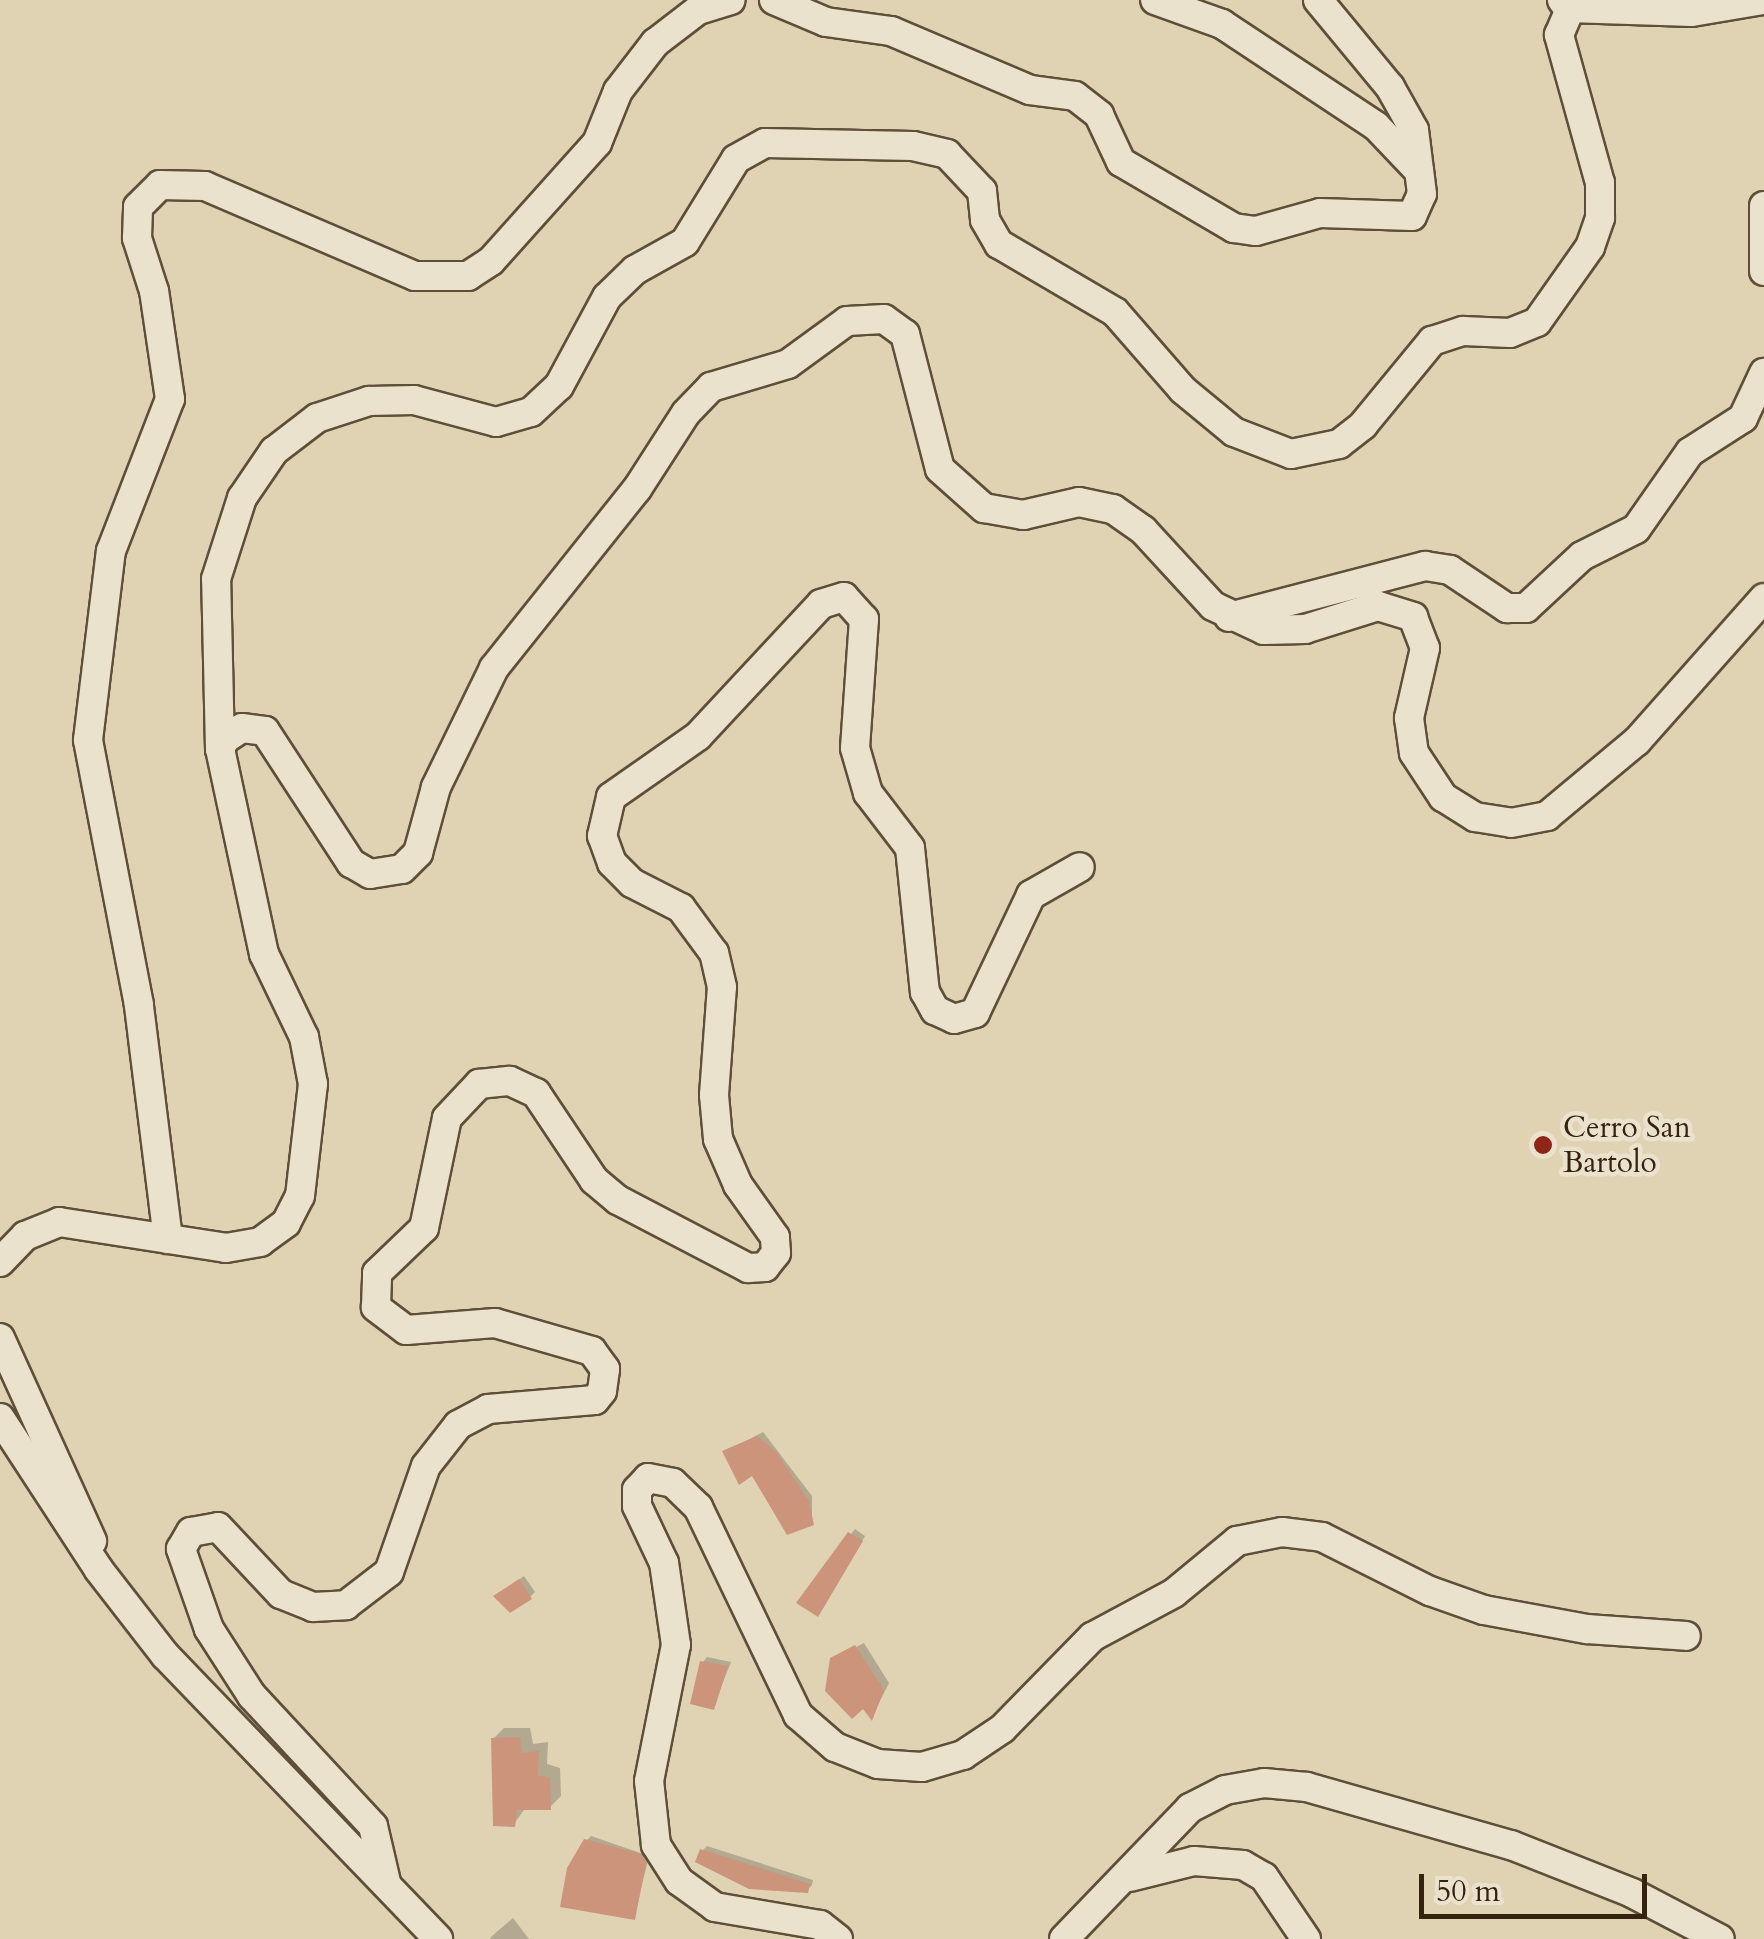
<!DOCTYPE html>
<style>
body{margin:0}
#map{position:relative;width:1764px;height:1939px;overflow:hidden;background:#e0d3b4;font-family:Cardo,serif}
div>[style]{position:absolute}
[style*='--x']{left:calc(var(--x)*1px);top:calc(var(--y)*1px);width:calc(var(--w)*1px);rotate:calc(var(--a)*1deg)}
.shadow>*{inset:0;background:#0003}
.building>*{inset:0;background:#cc947a}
.roads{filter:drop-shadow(2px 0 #5e4f38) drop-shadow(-2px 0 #5e4f38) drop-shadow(0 2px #5e4f38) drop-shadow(0 -2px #5e4f38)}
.street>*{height:28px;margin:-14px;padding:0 14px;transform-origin:14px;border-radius:14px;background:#ebe2ce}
.dots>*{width:28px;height:28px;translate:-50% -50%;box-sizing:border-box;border:5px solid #ebe2ce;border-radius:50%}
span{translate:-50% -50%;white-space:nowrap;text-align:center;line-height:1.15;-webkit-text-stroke:9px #ebe2ce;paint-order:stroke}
.poi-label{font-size:30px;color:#33230f}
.left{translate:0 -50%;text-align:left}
.scale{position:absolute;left:1419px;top:1874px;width:228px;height:45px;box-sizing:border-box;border:5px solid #33230f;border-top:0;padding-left:12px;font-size:30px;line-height:35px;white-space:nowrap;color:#33230f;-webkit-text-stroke:8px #ebe2ce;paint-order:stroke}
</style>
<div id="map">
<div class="shadow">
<div style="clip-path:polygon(763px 1432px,812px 1496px,812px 1523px,725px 1452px)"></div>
<div style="clip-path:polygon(855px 1529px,865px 1536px,822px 1610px,800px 1602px)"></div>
<div style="clip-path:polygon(524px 1576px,535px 1592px,530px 1597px,501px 1592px)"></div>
<div style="clip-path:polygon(864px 1643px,889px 1683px,872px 1717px,835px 1658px)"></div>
<div style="clip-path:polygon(707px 1657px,731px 1662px,713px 1707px,703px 1662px)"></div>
<div style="clip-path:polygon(504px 1728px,530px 1728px,533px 1744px,548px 1742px,547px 1764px,560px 1768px,561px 1796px,550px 1807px,526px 1807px,514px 1824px,493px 1739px)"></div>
<div style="clip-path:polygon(591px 1836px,649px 1856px,634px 1918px,586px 1841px)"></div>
<div style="clip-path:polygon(707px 1846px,813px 1880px,812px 1885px,807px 1890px,702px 1851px)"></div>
<div style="clip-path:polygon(513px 1918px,529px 1939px,490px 1939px,492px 1936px)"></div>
</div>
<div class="building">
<div style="clip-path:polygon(757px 1436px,777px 1453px,809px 1501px,814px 1525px,787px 1535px,752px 1476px,739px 1485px,722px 1451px)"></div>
<div style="clip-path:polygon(848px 1532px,863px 1541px,818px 1617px,796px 1603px)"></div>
<div style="clip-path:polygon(519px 1579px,532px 1599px,510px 1613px,493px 1596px)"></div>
<div style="clip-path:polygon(855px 1645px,884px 1690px,872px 1721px,863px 1709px,852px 1719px,825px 1691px,830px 1658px)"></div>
<div style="clip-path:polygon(700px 1661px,728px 1666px,714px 1710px,690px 1704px)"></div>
<div style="clip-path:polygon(520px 1737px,522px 1753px,539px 1751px,538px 1775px,550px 1778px,551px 1810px,517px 1810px,515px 1827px,493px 1826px,491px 1738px)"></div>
<div style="clip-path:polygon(584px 1839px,641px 1854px,646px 1862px,635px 1920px,560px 1907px,567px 1868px)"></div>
<div style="clip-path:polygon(700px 1849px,810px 1884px,808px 1893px,749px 1889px,695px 1862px)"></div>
</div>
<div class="roads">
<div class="street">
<div style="--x:774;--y:0;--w:56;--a:22.9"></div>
<div style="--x:826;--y:22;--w:66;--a:7.9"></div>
<div style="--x:891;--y:31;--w:151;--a:23"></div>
<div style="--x:1030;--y:90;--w:45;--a:7.6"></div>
<div style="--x:1075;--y:96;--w:31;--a:38"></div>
<div style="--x:1099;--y:115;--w:52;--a:64.9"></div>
<div style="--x:1121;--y:162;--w:131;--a:30.3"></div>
<div style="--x:1234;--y:228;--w:22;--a:8"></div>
<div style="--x:1256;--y:231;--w:66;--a:-15.7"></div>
<div style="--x:1320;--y:213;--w:92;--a:1.9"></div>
<div style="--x:1412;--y:216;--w:24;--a:-66"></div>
<div style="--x:1422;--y:194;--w:23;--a:-97"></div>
<div style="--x:1419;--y:171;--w:62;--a:-133.7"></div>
<div style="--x:1376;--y:126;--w:185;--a:-146.5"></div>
<div style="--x:1222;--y:24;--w:71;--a:-160.3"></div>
<div style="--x:1318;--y:0;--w:113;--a:50.4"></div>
<div style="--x:1390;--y:87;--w:49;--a:60.8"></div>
<div style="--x:1414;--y:130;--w:40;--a:82.9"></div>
<div style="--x:1562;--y:0;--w:10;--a:53"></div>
<div style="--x:1568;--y:8;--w:124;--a:1.8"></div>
<div style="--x:1692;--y:12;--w:72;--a:-9.6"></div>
<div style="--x:1764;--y:206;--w:65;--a:90"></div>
<div style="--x:1229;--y:617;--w:203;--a:-14.6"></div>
<div style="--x:1425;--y:566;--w:25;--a:9"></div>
<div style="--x:1450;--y:570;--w:69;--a:33.7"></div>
<div style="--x:1507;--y:608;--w:19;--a:0"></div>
<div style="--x:1526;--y:608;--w:76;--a:-42.9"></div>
<div style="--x:1582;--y:556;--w:60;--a:-26.6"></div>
<div style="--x:1636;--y:529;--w:94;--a:-55"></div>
<div style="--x:1690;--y:452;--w:63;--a:-32.7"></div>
<div style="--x:1743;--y:418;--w:50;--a:-65"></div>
<div style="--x:220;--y:749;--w:170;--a:-91.3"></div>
<div style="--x:216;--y:579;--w:85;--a:-72.2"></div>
<div style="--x:242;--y:498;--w:57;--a:-55.8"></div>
<div style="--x:274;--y:451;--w:54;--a:-37.5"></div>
<div style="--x:317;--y:418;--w:55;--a:-18.1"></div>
<div style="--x:369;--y:401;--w:45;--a:-1.3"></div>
<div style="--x:414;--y:400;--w:85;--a:15"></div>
<div style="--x:496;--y:422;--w:36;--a:-16"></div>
<div style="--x:531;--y:412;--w:38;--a:-43"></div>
<div style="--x:559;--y:386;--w:101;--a:-61.7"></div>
<div style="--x:607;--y:297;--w:39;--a:-44"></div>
<div style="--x:635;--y:270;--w:57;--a:-29.2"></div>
<div style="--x:685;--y:242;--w:97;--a:-58.4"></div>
<div style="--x:736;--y:159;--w:33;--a:-29"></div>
<div style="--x:765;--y:143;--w:148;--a:1.2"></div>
<div style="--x:913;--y:146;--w:35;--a:13"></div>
<div style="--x:947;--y:154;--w:51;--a:46.6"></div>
<div style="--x:982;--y:191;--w:29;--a:84"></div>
<div style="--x:985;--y:220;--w:28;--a:60"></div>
<div style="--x:999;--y:244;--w:134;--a:30.4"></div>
<div style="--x:1115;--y:312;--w:103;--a:48.9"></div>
<div style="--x:1183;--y:390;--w:66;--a:39.5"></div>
<div style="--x:1234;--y:432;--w:61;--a:21.1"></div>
<div style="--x:1291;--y:454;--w:49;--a:-11.8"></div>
<div style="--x:1339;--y:444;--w:31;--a:-38"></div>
<div style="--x:1363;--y:425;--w:109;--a:-50.6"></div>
<div style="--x:1432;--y:341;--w:33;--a:-18"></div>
<div style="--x:1463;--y:331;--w:47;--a:2.4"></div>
<div style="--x:1510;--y:333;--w:29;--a:-22"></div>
<div style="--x:1537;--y:322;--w:92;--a:-54.8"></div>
<div style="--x:1590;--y:247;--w:31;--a:-71"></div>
<div style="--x:1600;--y:218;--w:35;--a:-90"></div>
<div style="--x:1600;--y:183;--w:154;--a:-105.5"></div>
<div style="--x:1559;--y:35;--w:38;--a:-67"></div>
<div style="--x:168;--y:1239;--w:236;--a:-97.1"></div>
<div style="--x:139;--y:1005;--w:270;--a:-100.9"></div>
<div style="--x:88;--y:740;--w:190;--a:-83.1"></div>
<div style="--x:111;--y:551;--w:163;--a:-68.8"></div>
<div style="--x:170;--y:399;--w:109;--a:-98.4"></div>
<div style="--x:154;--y:291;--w:56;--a:-107.8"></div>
<div style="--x:137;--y:238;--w:31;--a:-88"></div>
<div style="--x:138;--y:207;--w:31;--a:-45"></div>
<div style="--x:160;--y:185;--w:45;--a:1.3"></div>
<div style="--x:205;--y:186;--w:228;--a:23.2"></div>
<div style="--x:415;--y:276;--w:53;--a:0"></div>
<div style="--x:468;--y:276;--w:27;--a:-33"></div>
<div style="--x:491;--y:261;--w:159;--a:-48.1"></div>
<div style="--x:597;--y:143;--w:56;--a:-68"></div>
<div style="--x:618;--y:91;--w:61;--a:-52.4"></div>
<div style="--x:655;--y:43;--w:54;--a:-37.5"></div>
<div style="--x:698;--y:10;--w:34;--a:-17"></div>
<div style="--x:0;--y:1262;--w:36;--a:-46"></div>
<div style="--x:25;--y:1236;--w:37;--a:-22"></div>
<div style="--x:59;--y:1222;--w:169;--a:8.8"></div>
<div style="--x:226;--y:1248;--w:35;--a:-10"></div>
<div style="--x:260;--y:1242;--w:32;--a:-36"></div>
<div style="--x:286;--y:1223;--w:30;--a:-63"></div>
<div style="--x:300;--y:1196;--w:113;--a:-83.4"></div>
<div style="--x:313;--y:1084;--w:48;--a:-100.8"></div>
<div style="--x:304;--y:1037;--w:92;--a:-115.7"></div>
<div style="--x:264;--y:954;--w:210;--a:-102.1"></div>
<div style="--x:220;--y:749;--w:11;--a:-63"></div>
<div style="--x:225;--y:739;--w:20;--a:-33"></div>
<div style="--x:242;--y:728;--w:23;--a:7"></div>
<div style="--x:265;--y:731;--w:158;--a:56.9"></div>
<div style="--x:351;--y:863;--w:22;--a:30"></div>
<div style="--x:370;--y:874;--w:32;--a:-9"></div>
<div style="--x:402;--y:869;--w:23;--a:-45"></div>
<div style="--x:418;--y:853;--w:68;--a:-74.7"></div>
<div style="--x:436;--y:787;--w:132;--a:-64"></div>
<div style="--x:494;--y:668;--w:229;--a:-51.4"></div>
<div style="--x:637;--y:489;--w:90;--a:-57.2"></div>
<div style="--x:686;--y:413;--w:36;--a:-46"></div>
<div style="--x:711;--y:387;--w:80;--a:-16.6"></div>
<div style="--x:788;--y:364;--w:73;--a:-36.1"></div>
<div style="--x:847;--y:321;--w:37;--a:-3"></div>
<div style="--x:884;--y:319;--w:26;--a:36"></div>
<div style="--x:905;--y:334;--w:139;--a:75.5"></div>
<div style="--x:940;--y:469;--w:59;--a:41.6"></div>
<div style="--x:984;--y:508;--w:40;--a:10"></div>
<div style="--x:1023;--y:515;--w:57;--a:-13.1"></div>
<div style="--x:1079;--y:502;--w:35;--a:12"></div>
<div style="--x:1113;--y:509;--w:37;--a:35"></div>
<div style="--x:1143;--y:530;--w:103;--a:47.4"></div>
<div style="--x:1213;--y:606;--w:56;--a:25.2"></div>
<div style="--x:1264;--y:630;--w:41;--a:-1.4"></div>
<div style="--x:1305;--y:629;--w:77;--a:-17.5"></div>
<div style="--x:1378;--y:606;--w:37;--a:17"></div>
<div style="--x:1413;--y:617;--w:33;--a:69"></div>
<div style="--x:1425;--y:648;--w:72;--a:102.9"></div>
<div style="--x:1409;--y:718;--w:35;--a:82"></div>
<div style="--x:1414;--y:753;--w:53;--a:56.6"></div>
<div style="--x:1443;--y:797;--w:38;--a:32"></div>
<div style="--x:1475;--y:817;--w:36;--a:9"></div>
<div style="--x:1511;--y:823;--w:37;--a:-11"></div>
<div style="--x:1547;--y:816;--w:117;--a:-39.8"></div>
<div style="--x:1637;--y:741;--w:191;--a:-48.4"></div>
<div style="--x:0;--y:1338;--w:223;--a:65.6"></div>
<div style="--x:0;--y:1418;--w:181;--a:56.9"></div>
<div style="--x:99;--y:1570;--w:108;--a:52.2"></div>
<div style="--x:165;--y:1655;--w:394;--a:46.1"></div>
<div style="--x:1130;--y:1877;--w:66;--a:-14"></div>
<div style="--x:1194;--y:1861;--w:49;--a:4.7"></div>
<div style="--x:1243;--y:1865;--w:24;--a:30"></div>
<div style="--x:1264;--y:1877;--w:75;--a:55.9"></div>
<div style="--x:386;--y:1882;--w:57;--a:-103.1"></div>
<div style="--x:373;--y:1826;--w:178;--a:-132.9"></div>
<div style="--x:252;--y:1696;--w:80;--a:-122.7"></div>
<div style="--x:209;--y:1629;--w:85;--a:-109.3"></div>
<div style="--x:181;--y:1549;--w:20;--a:-60"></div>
<div style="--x:191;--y:1532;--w:27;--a:-10"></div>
<div style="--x:218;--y:1527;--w:92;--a:46.8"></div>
<div style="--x:281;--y:1594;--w:35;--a:22"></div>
<div style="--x:313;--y:1607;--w:33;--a:-3"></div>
<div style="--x:346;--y:1605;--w:54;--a:-37.5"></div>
<div style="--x:389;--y:1572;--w:112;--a:-70.8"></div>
<div style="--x:426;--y:1466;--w:52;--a:-52"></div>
<div style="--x:458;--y:1425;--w:34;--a:-28"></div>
<div style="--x:488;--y:1409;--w:107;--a:-4.8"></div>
<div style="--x:595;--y:1400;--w:11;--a:-52"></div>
<div style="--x:602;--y:1391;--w:22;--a:-82"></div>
<div style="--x:605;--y:1369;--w:22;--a:-126"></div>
<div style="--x:592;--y:1351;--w:101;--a:-163.9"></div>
<div style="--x:495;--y:1323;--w:89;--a:175.5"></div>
<div style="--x:406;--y:1330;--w:38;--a:-143"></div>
<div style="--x:376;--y:1307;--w:34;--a:-88"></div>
<div style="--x:377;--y:1273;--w:65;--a:-43.8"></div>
<div style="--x:424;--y:1228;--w:112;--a:-78.2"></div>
<div style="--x:447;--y:1118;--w:47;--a:-46.7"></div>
<div style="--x:479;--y:1084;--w:31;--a:-6"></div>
<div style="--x:510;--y:1081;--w:29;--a:25"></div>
<div style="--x:536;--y:1093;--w:105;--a:56.3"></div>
<div style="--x:594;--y:1180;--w:31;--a:40"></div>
<div style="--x:618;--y:1200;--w:147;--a:27.6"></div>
<div style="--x:748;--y:1268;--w:17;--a:-3"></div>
<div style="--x:765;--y:1267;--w:18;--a:-52"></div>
<div style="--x:776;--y:1253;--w:16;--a:-94"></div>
<div style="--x:775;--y:1237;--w:64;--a:-125.4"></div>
<div style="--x:738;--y:1185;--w:50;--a:-113.5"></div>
<div style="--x:718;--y:1139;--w:44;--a:-95.2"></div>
<div style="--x:714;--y:1095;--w:108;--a:-85.8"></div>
<div style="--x:722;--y:987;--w:35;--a:-103"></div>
<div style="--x:714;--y:953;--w:56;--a:-126.3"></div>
<div style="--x:681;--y:908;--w:55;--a:-153"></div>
<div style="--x:632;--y:883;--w:28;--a:-135"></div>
<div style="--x:612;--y:863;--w:29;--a:-110"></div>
<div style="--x:602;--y:836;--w:40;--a:-77"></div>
<div style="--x:611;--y:797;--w:106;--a:-35"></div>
<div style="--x:698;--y:736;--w:180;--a:-47"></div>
<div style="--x:821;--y:604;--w:24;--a:-17"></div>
<div style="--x:844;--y:597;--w:30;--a:48"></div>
<div style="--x:864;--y:619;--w:129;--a:94"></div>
<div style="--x:855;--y:748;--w:47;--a:73.9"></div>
<div style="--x:868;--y:793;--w:69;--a:52.6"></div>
<div style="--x:910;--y:848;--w:145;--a:84.1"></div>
<div style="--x:925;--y:992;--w:21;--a:61"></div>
<div style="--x:935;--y:1010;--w:21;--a:25"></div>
<div style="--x:954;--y:1019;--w:22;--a:-16"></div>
<div style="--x:975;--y:1013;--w:131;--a:-64.6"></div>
<div style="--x:1031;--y:895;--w:56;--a:-29.7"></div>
<div style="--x:838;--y:1939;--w:23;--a:-142"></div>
<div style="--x:820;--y:1925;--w:107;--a:-170.3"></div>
<div style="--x:715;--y:1907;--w:44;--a:-144.2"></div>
<div style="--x:679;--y:1881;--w:43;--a:-122.6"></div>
<div style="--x:656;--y:1845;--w:64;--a:-96.2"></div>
<div style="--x:649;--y:1781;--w:139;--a:-78.8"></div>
<div style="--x:676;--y:1645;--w:83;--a:-98.3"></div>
<div style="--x:664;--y:1563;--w:63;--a:-115.3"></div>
<div style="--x:637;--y:1506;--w:16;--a:-90"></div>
<div style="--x:637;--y:1490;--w:16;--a:-47"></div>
<div style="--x:648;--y:1478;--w:25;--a:11"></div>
<div style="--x:673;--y:1483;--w:35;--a:44"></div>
<div style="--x:698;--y:1507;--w:231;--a:64.3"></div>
<div style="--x:798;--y:1715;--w:49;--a:40.9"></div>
<div style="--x:835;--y:1747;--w:46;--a:21.6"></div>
<div style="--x:878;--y:1764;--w:44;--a:3.9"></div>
<div style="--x:922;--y:1767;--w:43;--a:-16.3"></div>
<div style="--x:963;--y:1755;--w:47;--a:-33.7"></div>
<div style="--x:1002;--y:1729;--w:129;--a:-45.6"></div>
<div style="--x:1092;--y:1637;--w:93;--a:-28.2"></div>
<div style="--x:1174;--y:1593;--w:82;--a:-39.5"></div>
<div style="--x:1237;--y:1541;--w:46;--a:-11.3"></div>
<div style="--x:1282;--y:1532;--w:40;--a:7.1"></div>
<div style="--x:1322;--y:1537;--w:121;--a:26.6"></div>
<div style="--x:1430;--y:1591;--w:57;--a:19.4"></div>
<div style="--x:1484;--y:1610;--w:105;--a:10.5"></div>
<div style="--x:1587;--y:1629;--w:99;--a:4"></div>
<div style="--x:1064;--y:1939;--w:182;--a:-46.1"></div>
<div style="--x:1190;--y:1808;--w:39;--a:-27"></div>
<div style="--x:1225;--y:1790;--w:40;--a:-10"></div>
<div style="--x:1264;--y:1783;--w:43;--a:5.3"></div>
<div style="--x:1307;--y:1787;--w:212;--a:15.9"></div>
<div style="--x:1511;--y:1845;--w:130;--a:21.6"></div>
<div style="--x:1632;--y:1893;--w:99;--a:27.6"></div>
</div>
</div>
<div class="dots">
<div style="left:1543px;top:1145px;background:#8f2418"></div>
</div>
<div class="poi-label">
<span class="left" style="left:1563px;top:1145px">Cerro San<br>Bartolo</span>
</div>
<div class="scale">50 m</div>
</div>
